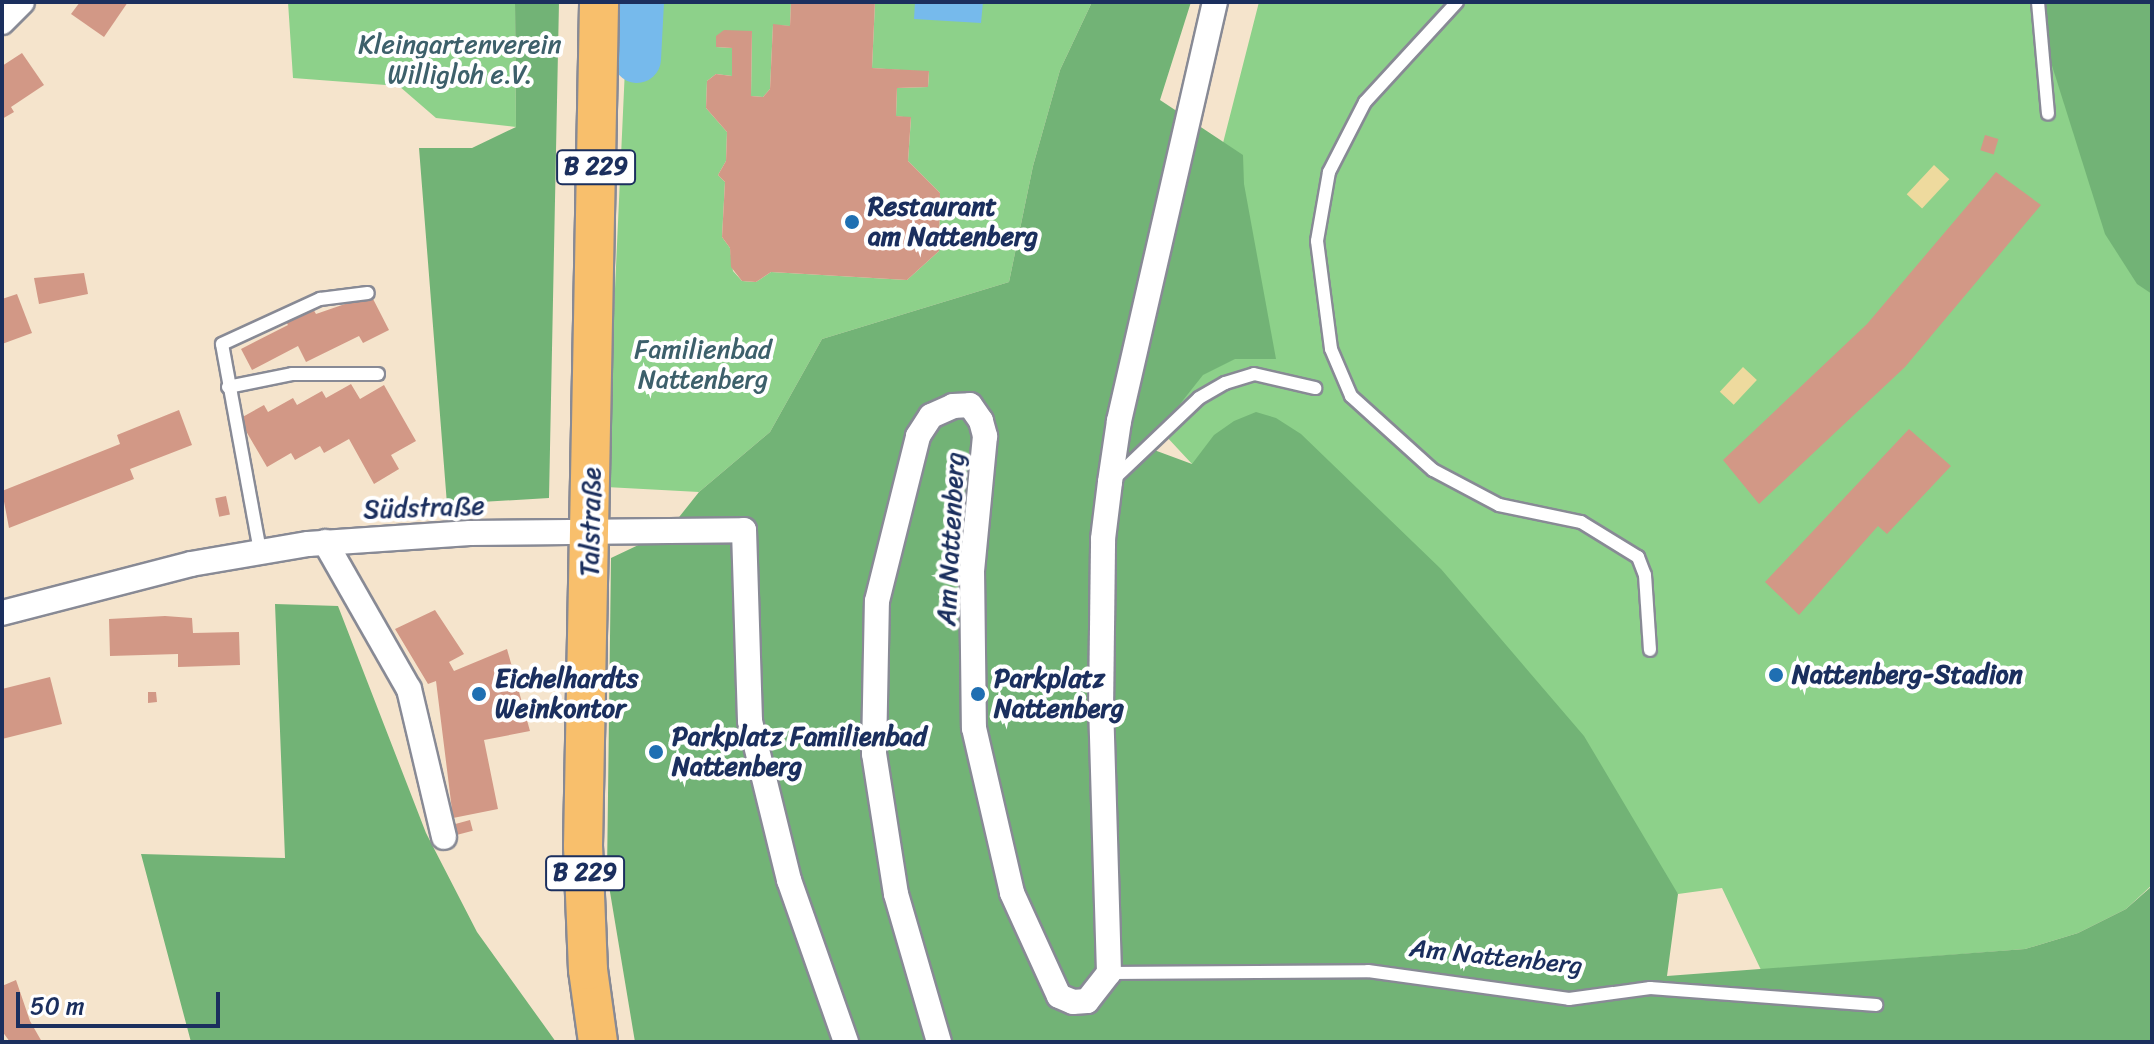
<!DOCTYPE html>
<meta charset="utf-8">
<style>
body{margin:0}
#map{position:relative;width:2154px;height:1044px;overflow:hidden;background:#f5e4cc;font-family:Sriracha,sans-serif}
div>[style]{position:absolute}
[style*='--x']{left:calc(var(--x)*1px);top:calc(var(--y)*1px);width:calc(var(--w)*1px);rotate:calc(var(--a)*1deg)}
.green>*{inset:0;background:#8dd18a}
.forest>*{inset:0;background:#72b376}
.sand>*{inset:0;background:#eeda9e;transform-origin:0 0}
.water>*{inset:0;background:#76baec}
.river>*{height:48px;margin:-24px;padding:0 24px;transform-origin:24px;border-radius:24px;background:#76baec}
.building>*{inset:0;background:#d29886;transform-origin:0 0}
.roads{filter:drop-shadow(2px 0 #888a95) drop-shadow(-2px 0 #888a95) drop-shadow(0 2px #888a95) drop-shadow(0 -2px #888a95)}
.service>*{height:12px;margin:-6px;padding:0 6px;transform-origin:6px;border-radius:6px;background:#fff}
.minor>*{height:24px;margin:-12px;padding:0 12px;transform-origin:12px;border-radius:12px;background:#fff}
.primary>*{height:38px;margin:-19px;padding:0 19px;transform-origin:19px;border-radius:19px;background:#f8bf6c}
.dots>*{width:22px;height:22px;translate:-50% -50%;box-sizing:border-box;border:4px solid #fff;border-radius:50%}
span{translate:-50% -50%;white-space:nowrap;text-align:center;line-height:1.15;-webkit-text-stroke:8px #fff;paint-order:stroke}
.shield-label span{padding:2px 6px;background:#fff;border:2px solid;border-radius:6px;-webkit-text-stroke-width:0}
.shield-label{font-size:24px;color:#1b2f5e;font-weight:700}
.park-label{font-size:26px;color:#3d606b}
.poi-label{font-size:26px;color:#1b2f5e;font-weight:700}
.left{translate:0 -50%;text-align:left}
.street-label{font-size:26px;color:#1b2f5e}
.frame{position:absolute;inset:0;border:4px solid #1b2f5e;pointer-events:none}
.scale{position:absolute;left:16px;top:992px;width:204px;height:36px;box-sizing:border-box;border:4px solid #1b2f5e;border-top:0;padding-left:10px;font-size:24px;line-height:28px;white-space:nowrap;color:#1b2f5e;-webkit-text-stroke:6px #fff;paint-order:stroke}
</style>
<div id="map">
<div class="green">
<div style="clip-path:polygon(288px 2px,515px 2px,516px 127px,436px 118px,399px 86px,293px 78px)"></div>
<div style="clip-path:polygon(628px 2px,791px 2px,790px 26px,773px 25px,770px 89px,763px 97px,751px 96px,752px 31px,717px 36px,716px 47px,732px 48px,732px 76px,716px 74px,707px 81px,706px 108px,727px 132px,726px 161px,718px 175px,725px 182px,722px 237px,730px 248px,733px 271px,742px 281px,756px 282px,771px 272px,907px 280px,939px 251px,940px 193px,908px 161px,911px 118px,896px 116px,897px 88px,928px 87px,929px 72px,872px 68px,875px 2px,1092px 2px,1060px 70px,1033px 166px,1009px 282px,822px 339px,770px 432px,699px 492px,606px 487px)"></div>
<div style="clip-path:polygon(1259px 2px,2152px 2px,2152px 885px,2126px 909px,2078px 933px,2025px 949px,1761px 970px,1722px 888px,1678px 894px,1192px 464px,1152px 421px)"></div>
</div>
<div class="forest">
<div style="clip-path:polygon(515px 2px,559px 2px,549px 498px,447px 504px,419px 148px,472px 148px,516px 127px)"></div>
<div style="clip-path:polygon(1092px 2px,1191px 2px,1160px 100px,1243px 155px,1244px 184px,1276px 359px,1235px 359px,1203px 375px,1146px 447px,1192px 464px,1214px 435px,1234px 421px,1256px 412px,1276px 418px,1301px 434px,1441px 569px,1584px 736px,1678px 894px,1667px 976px,2025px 949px,2078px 933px,2126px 909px,2152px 886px,2152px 1042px,635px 1042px,607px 874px,611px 558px,668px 531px,699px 492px,770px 432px,822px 339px,1009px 282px,1033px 166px,1060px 70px)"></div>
<div style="clip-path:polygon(2032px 2px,2152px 2px,2152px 294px,2137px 284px,2105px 234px)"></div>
<div style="clip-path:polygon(275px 604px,338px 606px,426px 833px,477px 932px,556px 1042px,191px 1042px,141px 854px,285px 858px)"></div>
</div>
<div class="sand">
<div style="left:1934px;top:165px;width:21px;height:40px;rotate:43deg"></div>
<div style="left:1743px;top:367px;width:19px;height:34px;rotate:43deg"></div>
</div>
<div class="water">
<div style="clip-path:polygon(915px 2px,983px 2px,981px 23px,914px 19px)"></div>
</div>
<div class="river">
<div style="--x:637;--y:59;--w:57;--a:-87"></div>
</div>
<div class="building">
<div style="clip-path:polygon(80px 2px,128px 2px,104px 37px,71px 14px)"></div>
<div style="clip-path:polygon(791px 2px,875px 2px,872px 68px,929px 71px,928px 87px,897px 88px,896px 116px,911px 117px,908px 161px,940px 193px,939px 251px,907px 280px,771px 272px,756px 282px,742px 281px,731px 267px,730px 248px,722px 237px,725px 182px,718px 175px,726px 161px,727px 132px,706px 108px,707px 81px,716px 74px,732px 76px,732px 48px,716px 47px,716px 36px,724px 30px,752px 31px,751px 96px,763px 97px,770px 89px,773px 24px,790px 26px)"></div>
<div style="clip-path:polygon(22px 53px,44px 85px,11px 107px,14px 112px,2px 119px,2px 66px)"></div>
<div style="left:1985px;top:135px;width:14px;height:16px;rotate:17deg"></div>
<div style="clip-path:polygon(1996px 172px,2041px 205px,1905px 367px,1759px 504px,1723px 460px,1867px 324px)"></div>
<div style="clip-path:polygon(84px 273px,88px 294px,39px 304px,34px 278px)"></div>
<div style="clip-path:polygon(17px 294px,32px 333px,2px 344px,2px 299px)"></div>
<div style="clip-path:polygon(371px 295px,389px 330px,363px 343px,359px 336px,306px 362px,298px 346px,252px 370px,241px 349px,288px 325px,285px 320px,312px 307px,316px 314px)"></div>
<div style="clip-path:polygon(351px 384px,360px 399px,384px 385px,416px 441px,391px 455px,399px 469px,374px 484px,349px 439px,324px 453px,320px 446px,295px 460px,291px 453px,267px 467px,239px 419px,264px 405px,268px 412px,293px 398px,297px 405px,322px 391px,326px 398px)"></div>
<div style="clip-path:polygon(179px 410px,192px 445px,130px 469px,134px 479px,9px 528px,2px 491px,120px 444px,117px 435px)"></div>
<div style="clip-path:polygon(1909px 429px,1951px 466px,1887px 534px,1878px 526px,1799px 615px,1765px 582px)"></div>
<div style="left:226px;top:496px;width:19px;height:11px;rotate:78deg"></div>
<div style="clip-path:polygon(435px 610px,464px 654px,449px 662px,454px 671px,507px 649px,530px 731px,484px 740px,498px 809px,453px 818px,436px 681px,428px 684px,395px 629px)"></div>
<div style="clip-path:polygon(165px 616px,192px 618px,193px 633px,239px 632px,240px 665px,178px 667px,178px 654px,110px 656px,109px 619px)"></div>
<div style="clip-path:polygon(50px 677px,62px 724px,2px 739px,2px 689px)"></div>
<div style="clip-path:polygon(148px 692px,156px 692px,157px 702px,148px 703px)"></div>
<div style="left:470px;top:820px;width:11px;height:17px;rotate:75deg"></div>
<div style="clip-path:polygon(16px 980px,30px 1021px,42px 1042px,10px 1042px,2px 1031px,2px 986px)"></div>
</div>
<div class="roads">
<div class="service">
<div style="--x:1457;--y:2;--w:136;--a:132.6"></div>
<div style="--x:1365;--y:102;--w:79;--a:117.2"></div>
<div style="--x:1329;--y:172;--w:70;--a:99.9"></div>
<div style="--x:1317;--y:241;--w:109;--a:82.6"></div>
<div style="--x:1331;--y:349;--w:51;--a:66.9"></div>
<div style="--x:1351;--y:396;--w:110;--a:42.1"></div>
<div style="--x:1433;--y:470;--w:75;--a:27.9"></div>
<div style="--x:1499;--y:505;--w:84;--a:11.7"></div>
<div style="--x:1581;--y:522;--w:67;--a:31.6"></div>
<div style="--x:1638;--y:557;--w:19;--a:69"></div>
<div style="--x:1645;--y:575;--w:75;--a:86.2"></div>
<div style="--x:2038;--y:2;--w:112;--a:84.9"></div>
<div style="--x:228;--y:387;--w:65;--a:-11.5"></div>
<div style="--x:292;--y:374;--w:86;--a:0"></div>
<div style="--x:1114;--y:479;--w:117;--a:-43.6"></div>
<div style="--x:1199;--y:398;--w:30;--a:-30"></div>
<div style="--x:1225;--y:383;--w:30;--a:-17"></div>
<div style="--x:1254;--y:374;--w:63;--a:12.9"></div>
<div style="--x:260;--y:551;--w:210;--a:-100.4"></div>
<div style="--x:222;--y:344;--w:108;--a:-24.7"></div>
<div style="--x:320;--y:299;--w:48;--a:-7.1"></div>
<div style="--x:1109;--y:973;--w:259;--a:-0.4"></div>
<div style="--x:1368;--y:971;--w:203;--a:7.9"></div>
<div style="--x:1569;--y:999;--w:82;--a:-7.7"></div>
<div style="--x:1650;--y:988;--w:227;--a:4.3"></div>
</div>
<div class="minor">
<div style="--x:2;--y:22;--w:28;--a:-45"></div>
<div style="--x:325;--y:542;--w:169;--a:60.3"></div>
<div style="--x:409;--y:689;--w:152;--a:76.7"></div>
<div style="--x:2;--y:613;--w:195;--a:-14.5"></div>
<div style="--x:191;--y:564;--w:119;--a:-9.7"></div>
<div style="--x:308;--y:544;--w:162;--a:-3.9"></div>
<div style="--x:470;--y:533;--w:274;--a:-0.6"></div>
<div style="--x:744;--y:530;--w:191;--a:88.2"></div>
<div style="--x:750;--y:721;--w:164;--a:76.2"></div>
<div style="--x:789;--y:880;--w:172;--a:70.6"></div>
<div style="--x:939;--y:1042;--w:154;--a:-106.2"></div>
<div style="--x:896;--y:894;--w:142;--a:-98.9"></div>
<div style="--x:874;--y:754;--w:153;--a:-88.9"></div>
<div style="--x:877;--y:601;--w:170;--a:-76"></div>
<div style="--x:918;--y:436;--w:24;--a:-57"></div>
<div style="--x:931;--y:416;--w:24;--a:-24"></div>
<div style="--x:953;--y:406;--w:17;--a:-3"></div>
<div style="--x:970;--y:405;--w:19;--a:55"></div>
<div style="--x:981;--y:421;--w:16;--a:75"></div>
<div style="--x:985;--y:436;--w:135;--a:95.5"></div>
<div style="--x:972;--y:570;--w:158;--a:89.3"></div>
<div style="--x:974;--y:728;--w:169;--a:77"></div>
<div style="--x:1012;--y:893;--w:113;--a:65.5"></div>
<div style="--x:1059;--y:996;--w:15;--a:23"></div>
<div style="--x:1073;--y:1002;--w:14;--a:-4"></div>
<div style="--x:1087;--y:1001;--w:36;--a:-52"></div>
<div style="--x:1109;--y:973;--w:263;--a:-91.7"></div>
<div style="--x:1101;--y:710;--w:171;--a:-89.3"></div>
<div style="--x:1103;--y:539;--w:57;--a:-83"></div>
<div style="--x:1110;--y:482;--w:62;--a:-81.6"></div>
<div style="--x:1119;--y:421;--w:430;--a:-77.1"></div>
</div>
<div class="primary">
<div style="--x:598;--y:1042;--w:73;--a:-97.9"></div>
<div style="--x:588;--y:970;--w:124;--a:-92.3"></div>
<div style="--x:583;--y:846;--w:844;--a:-88.91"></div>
</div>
</div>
<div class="dots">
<div style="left:852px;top:222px;background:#1f6fb2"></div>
<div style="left:1776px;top:675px;background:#1f6fb2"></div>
<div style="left:479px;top:694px;background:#1f6fb2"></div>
<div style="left:978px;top:694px;background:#1f6fb2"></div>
<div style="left:656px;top:752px;background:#1f6fb2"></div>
</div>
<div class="shield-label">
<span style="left:596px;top:167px">B 229</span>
<span style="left:585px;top:873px">B 229</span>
</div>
<div class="park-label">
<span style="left:460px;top:60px">Kleingartenverein<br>Willigloh e.V.</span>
<span style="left:703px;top:365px">Familienbad<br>Nattenberg</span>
</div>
<div class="poi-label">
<span class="left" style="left:868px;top:222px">Restaurant<br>am Nattenberg</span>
<span class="left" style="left:1792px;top:675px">Nattenberg-Stadion</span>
<span class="left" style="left:495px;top:694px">Eichelhardts<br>Weinkontor</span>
<span class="left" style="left:994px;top:694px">Parkplatz<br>Nattenberg</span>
<span class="left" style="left:672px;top:752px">Parkplatz Familienbad<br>Nattenberg</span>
</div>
<div class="street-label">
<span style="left:424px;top:508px;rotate:-2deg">Südstraße</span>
<span style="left:591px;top:522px;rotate:-89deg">Talstraße</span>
<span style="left:951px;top:539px;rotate:-87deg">Am Nattenberg</span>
<span style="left:1496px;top:957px;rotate:6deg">Am Nattenberg</span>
</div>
<div class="frame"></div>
<div class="scale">50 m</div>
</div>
